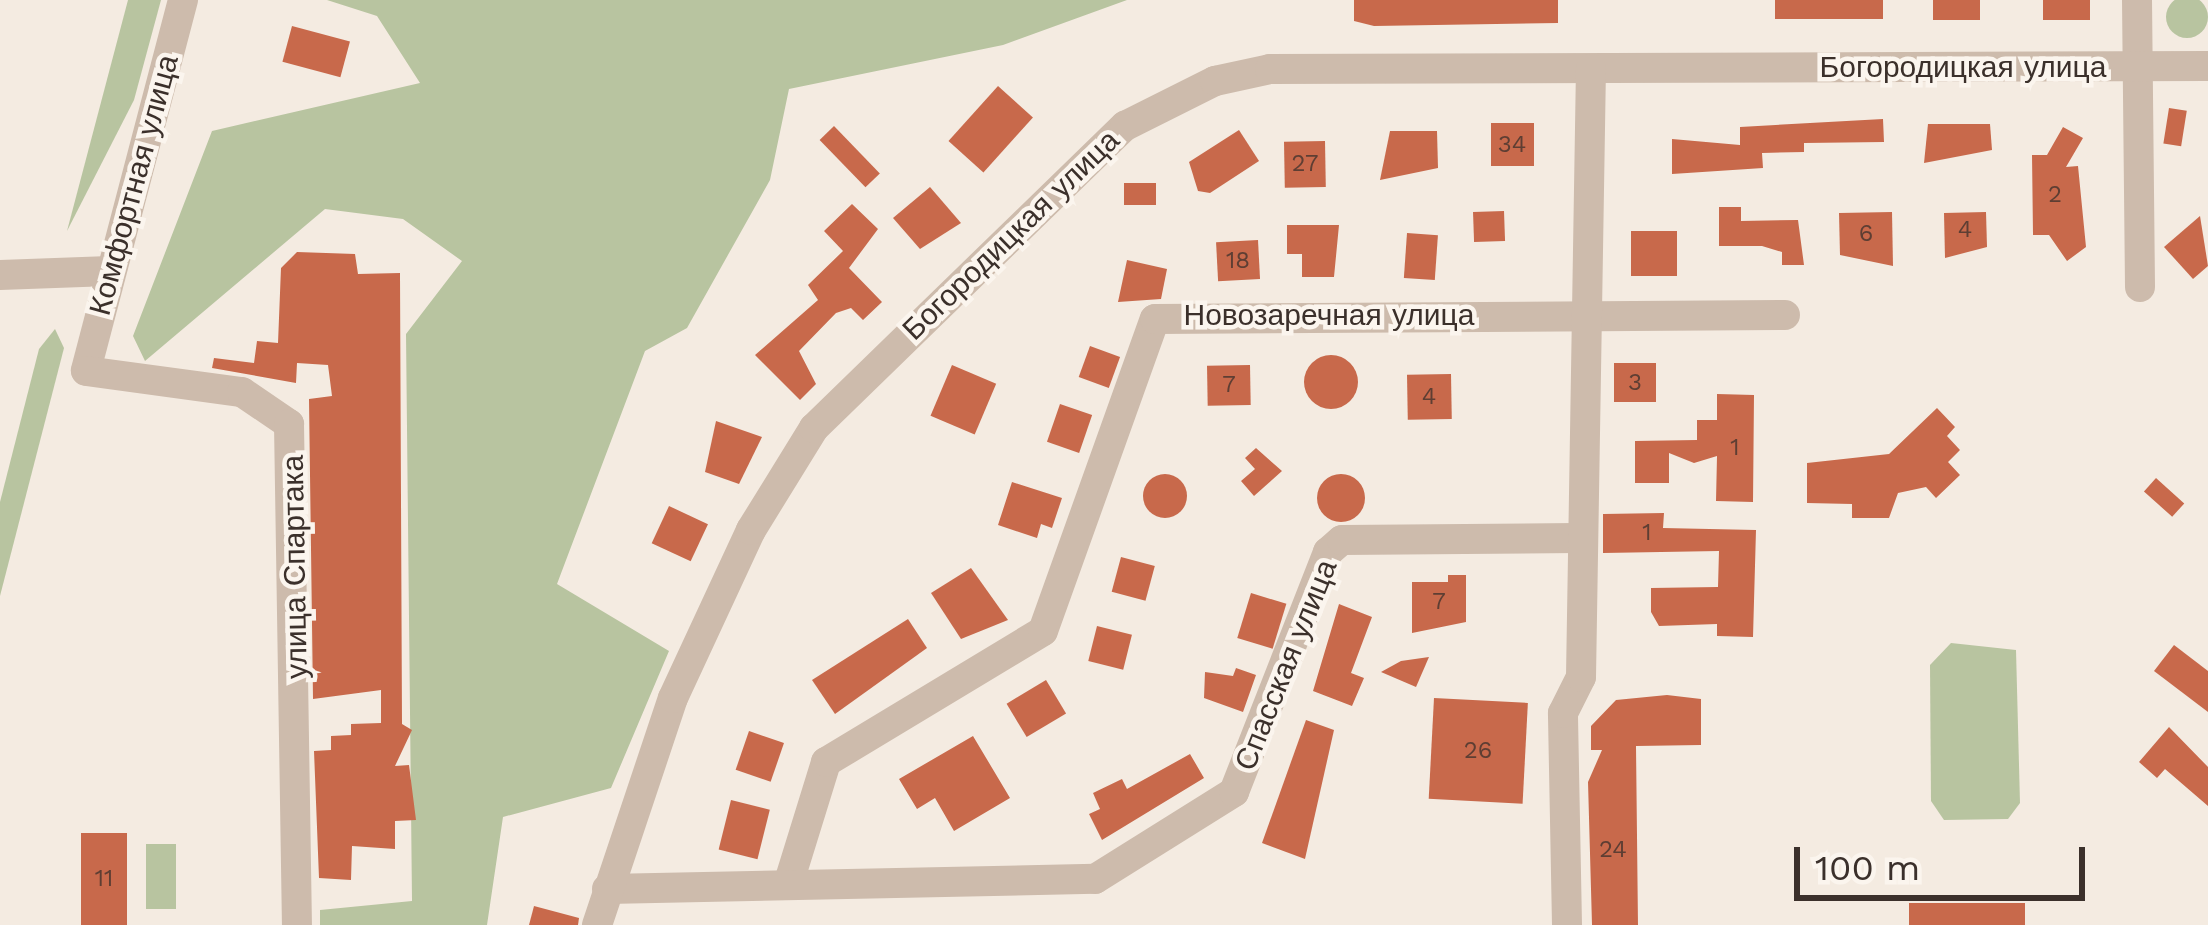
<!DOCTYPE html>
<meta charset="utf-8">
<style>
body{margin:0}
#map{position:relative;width:2208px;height:925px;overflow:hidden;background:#f4ebe1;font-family:"Work Sans",sans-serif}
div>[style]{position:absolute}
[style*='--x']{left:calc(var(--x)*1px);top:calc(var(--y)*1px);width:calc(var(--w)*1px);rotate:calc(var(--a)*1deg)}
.green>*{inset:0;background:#b8c4a0;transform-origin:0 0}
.round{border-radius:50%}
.building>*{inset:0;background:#c8694b;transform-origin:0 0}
.minor>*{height:30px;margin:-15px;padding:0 15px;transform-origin:15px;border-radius:15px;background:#cdbbac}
span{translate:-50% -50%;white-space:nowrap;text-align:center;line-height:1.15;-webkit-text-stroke:9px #fbf5ee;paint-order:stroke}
.number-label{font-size:24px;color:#5e3e33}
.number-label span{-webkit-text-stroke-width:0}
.street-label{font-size:30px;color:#3b302b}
.scale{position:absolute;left:1794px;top:847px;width:291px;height:54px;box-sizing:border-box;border:6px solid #3b302b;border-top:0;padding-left:15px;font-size:36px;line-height:42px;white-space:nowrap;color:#3b302b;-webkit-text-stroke:9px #fbf5ee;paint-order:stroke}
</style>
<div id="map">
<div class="green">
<div class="round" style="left:2166px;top:-4px;width:42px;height:42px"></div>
<div style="clip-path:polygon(128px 0,161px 0,134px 100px,67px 231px)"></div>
<div style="clip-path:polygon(327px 0,1127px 0,1003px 45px,789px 89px,770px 180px,687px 328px,645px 351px,557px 584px,669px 651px,611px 788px,503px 817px,487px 925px,320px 925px,320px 910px,412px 901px,406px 334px,462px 261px,403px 219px,325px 209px,145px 361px,133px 336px,212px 131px,420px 83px,377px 16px)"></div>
<div style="clip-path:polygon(55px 329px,64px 348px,0 596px,0 502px,39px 349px)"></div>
<div style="clip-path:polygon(1951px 643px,2016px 650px,2020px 803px,2008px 819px,1944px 820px,1931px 801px,1930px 665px)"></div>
<div style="left:146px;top:844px;width:30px;height:65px"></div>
</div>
<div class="building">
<div style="clip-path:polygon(1354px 0,1558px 0,1558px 23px,1374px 26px,1354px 21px)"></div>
<div style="left:1775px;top:0;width:108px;height:19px"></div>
<div style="left:1933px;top:0;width:47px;height:20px"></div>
<div style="left:2043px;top:0;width:47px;height:20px"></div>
<div style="left:292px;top:26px;width:60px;height:37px;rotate:15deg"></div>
<div style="left:998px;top:86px;width:47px;height:74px;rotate:42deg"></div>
<div style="left:2169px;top:108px;width:18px;height:36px;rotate:9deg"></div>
<div style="clip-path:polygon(1883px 119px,1884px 142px,1804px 143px,1804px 152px,1762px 153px,1763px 168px,1672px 174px,1672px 139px,1740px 145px,1740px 127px)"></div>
<div style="left:1491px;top:123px;width:43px;height:43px"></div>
<div style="clip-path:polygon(1928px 124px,1990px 124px,1992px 150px,1924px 163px)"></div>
<div style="left:834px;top:126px;width:66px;height:20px;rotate:46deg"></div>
<div style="clip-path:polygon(2063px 127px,2083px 138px,2066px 167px,2078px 166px,2086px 247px,2067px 261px,2049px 235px,2033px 235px,2032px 155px,2047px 155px)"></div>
<div style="clip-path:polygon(1239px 130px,1259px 161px,1210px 193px,1198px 191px,1189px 162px)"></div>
<div style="clip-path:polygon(1390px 131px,1437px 131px,1438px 168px,1380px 180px)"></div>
<div style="left:1325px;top:141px;width:46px;height:41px;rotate:89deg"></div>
<div style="left:1124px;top:183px;width:32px;height:22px"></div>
<div style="clip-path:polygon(930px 187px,961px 223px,920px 249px,893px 218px)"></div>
<div style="clip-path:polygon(852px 204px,878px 229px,849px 268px,882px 302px,863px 320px,851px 308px,836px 313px,799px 351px,816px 384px,800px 400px,755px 355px,818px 300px,808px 285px,843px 251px,824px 231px)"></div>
<div style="clip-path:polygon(1719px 207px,1741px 207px,1741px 221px,1798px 220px,1804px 265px,1782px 265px,1782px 252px,1762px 246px,1719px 246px)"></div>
<div style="left:1504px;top:211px;width:30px;height:31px;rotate:88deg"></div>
<div style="clip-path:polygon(1892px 212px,1893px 266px,1840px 255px,1839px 213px)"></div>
<div style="clip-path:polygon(1986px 212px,1987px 247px,1945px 258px,1944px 213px)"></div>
<div style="clip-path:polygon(2200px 216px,2208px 266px,2193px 279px,2164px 247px)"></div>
<div style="clip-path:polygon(1287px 225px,1339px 225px,1334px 277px,1302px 277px,1302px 254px,1287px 254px)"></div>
<div style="left:1631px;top:231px;width:46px;height:45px"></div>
<div style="left:1407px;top:233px;width:31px;height:45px;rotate:4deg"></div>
<div style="left:1258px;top:240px;width:39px;height:42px;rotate:87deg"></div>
<div style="clip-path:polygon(297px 252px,355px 254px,358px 274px,400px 273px,402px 724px,412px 730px,395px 766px,409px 765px,416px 820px,395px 821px,395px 849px,352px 846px,351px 880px,319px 878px,314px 751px,331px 750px,331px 736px,351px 735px,351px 724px,381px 723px,381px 690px,313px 699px,309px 399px,332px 396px,328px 365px,297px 363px,296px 383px,212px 368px,214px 358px,254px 363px,257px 341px,278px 343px,281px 268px)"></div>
<div style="clip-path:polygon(1127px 260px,1167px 269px,1161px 299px,1118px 302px)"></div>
<div style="left:1090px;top:346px;width:32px;height:33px;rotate:20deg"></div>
<div class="round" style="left:1304px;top:355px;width:54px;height:54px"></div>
<div style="left:1614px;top:363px;width:42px;height:39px"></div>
<div style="left:952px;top:365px;width:48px;height:55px;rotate:23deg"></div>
<div style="left:1250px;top:365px;width:40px;height:43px;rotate:89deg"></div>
<div style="left:1451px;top:374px;width:45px;height:44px;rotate:89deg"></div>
<div style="clip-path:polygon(1717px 394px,1754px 395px,1753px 502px,1716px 501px,1717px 456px,1694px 463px,1669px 453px,1669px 483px,1635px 483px,1635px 441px,1697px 440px,1697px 420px,1717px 420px)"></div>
<div style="left:1060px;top:404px;width:34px;height:40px;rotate:19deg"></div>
<div style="clip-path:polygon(1937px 408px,1955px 427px,1947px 436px,1960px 450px,1948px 462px,1960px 475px,1936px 498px,1926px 487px,1898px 493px,1889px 518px,1852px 518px,1852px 504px,1807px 503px,1807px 463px,1889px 454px)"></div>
<div style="clip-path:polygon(716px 421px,762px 437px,739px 484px,705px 472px)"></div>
<div style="clip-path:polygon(1256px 448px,1282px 471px,1254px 496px,1241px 481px,1255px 469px,1245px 458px)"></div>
<div class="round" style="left:1143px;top:474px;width:44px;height:44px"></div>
<div class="round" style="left:1317px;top:474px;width:48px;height:48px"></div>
<div style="left:2156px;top:478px;width:38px;height:18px;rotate:42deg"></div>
<div style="clip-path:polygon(1012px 482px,1062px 498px,1052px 528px,1041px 524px,1037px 538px,998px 525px)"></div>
<div style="left:669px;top:506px;width:43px;height:41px;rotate:25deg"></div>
<div style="clip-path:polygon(1664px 513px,1663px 528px,1756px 530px,1753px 637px,1717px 636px,1717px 624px,1659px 626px,1651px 612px,1651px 588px,1718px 587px,1719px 551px,1603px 553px,1603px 514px)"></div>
<div style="left:1121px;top:557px;width:35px;height:36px;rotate:15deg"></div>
<div style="clip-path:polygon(971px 568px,1008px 620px,961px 639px,931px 593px)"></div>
<div style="clip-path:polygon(1448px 575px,1466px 575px,1466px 622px,1412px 633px,1412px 582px,1448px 582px)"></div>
<div style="left:1251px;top:593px;width:37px;height:47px;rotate:17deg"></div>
<div style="clip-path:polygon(1339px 604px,1372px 617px,1351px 673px,1364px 678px,1352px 706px,1313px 691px)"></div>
<div style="clip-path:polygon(908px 619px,927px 648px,835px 714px,812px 680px)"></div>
<div style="left:1097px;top:626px;width:36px;height:36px;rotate:14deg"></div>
<div style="clip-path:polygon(2174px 645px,2208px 671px,2208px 712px,2154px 671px)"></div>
<div style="clip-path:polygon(1429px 657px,1416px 687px,1381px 672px,1401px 661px)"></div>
<div style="clip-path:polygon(1236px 668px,1256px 675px,1243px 712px,1204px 698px,1205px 672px,1233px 676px)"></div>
<div style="left:1046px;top:680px;width:39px;height:46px;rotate:59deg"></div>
<div style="clip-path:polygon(1667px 695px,1701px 699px,1701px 745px,1636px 746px,1638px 925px,1592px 925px,1588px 782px,1602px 750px,1591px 750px,1591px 726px,1616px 700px)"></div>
<div style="left:1434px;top:698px;width:94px;height:101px;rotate:3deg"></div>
<div style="clip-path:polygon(1306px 720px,1334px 730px,1305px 859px,1262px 843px)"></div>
<div style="clip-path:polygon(2169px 727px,2208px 767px,2208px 806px,2165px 769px,2157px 778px,2139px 762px)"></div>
<div style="left:749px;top:731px;width:37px;height:41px;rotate:19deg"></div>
<div style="clip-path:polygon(973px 736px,1010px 798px,954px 831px,935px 798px,917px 809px,899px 779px)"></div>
<div style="clip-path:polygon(1190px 754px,1204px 778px,1102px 840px,1089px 814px,1100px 809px,1093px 793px,1122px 779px,1127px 789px)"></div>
<div style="left:731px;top:800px;width:40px;height:51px;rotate:14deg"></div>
<div style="left:81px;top:833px;width:46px;height:92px"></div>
<div style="left:1909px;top:903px;width:116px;height:22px"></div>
<div style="clip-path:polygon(534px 906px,579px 918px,578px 925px,529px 925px)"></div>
</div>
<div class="minor">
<div style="--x:183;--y:0;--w:383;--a:104.7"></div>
<div style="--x:86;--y:371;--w:157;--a:7.7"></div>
<div style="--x:242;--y:392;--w:57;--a:34.2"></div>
<div style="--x:289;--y:424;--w:501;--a:89.09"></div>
<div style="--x:2137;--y:0;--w:287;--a:89.4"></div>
<div style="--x:0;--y:275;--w:110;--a:-2.1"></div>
<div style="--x:788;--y:885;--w:129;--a:-72.8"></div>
<div style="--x:826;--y:762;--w:253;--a:-31.1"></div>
<div style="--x:1043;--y:631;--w:331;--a:-70.3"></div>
<div style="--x:1155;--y:319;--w:630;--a:-0.36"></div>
<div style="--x:607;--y:889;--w:488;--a:-1.2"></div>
<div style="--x:1095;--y:879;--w:164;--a:-32"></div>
<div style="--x:1234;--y:792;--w:258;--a:-68.6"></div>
<div style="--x:1328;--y:552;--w:18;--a:-41"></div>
<div style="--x:1342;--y:540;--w:235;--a:-0.5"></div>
<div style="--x:597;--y:925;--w:239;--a:-71.5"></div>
<div style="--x:673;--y:698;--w:185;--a:-65.1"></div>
<div style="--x:751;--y:530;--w:120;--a:-58.3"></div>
<div style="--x:814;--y:428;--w:434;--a:-44.2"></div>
<div style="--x:1125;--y:126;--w:101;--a:-26.6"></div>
<div style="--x:1215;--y:81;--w:56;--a:-12.3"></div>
<div style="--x:1270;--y:69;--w:938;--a:-0.18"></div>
<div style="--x:1567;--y:925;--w:212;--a:-91.1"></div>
<div style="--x:1563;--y:713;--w:40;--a:-63.4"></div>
<div style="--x:1581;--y:677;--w:608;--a:-89.06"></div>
</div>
<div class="number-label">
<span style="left:1512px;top:145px">34</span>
<span style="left:1305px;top:164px">27</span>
<span style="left:2055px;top:195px">2</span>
<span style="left:1965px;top:230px">4</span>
<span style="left:1866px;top:234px">6</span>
<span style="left:1238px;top:261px">18</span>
<span style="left:1635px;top:383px">3</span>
<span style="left:1229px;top:385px">7</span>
<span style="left:1429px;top:397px">4</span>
<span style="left:1735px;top:448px">1</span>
<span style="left:1647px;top:533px">1</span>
<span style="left:1439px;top:602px">7</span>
<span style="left:1478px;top:751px">26</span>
<span style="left:1613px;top:850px">24</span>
<span style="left:104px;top:879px">11</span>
</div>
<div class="street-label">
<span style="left:1963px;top:67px">Богородицкая улица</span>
<span style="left:134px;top:185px;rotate:-75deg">Комфортная улица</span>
<span style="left:1011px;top:235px;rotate:-44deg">Богородицкая улица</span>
<span style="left:1329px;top:315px">Новозаречная улица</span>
<span style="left:295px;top:567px;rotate:-91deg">улица Спартака</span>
<span style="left:1286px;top:665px;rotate:-68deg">Спасская улица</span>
</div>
<div class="scale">100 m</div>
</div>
